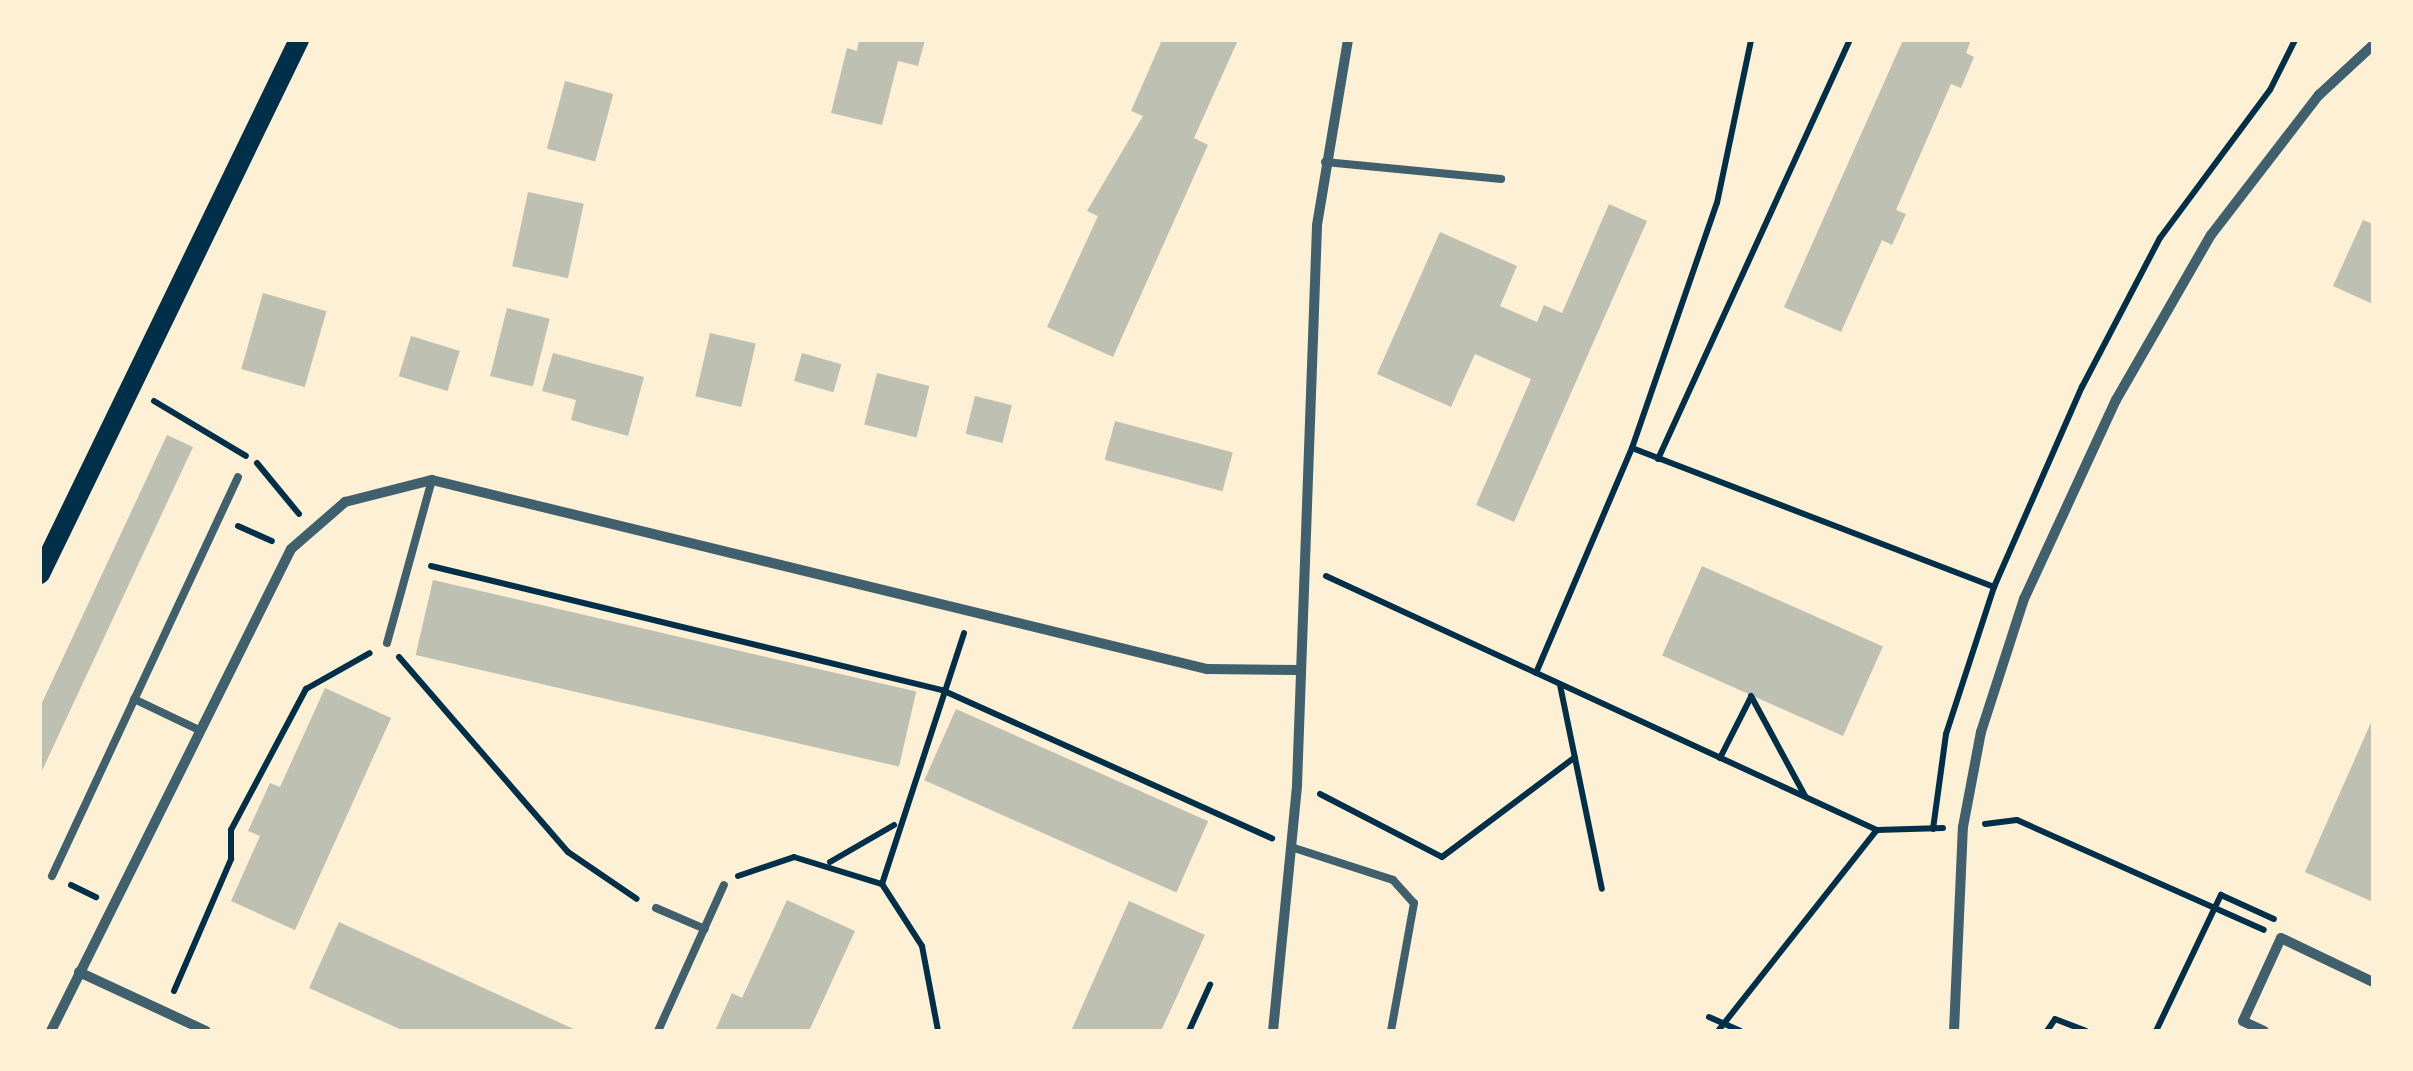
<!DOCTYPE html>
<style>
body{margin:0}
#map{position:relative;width:2413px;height:1071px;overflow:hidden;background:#fdf0d5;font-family:"PT Sans Narrow",sans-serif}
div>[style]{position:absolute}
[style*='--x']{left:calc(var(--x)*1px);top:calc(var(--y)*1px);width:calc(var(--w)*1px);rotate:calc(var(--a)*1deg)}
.building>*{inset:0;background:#bec0b2;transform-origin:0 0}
.path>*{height:6px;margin:-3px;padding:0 3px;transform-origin:3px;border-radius:3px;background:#003049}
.service>*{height:8px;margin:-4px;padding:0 4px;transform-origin:4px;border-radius:4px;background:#3f606c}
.minor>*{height:10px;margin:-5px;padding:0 5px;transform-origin:5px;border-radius:5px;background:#3f606c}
.secondary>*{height:20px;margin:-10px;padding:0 10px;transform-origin:10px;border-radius:10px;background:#003049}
span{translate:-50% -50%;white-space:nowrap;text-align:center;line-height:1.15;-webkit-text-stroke:10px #fdf0d5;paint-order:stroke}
.frame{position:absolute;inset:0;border:42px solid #fdf0d5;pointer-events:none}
</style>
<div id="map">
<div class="building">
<div style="clip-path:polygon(859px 40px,925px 40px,918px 66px,898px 61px,882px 125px,831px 113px,847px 48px,857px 51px)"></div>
<div style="clip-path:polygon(1162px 40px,1238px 40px,1194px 138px,1208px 145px,1113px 357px,1047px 327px,1098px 216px,1087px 211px,1143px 116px,1131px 111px)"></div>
<div style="clip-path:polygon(1903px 40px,1971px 40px,1966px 53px,1974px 57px,1961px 88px,1951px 84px,1896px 210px,1906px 214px,1892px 245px,1882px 240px,1841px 332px,1784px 307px)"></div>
<div style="left:565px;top:81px;width:50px;height:70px;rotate:15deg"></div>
<div style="left:528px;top:192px;width:57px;height:76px;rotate:12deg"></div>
<div style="clip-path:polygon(1609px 204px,1647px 221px,1514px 522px,1476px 505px,1531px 379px,1475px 354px,1451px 407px,1377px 374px,1440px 232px,1517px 266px,1500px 306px,1537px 322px,1544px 305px,1562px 313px)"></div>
<div style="clip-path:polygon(2363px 220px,2373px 224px,2373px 304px,2333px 286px)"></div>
<div style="left:263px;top:293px;width:66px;height:79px;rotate:16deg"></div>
<div style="left:507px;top:308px;width:44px;height:70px;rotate:14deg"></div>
<div style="left:710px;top:333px;width:47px;height:65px;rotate:13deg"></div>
<div style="left:411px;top:336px;width:51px;height:42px;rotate:17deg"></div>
<div style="clip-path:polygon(553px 353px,644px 377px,628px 436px,571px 420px,576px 400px,542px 391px)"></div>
<div style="left:802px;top:353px;width:41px;height:29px;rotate:16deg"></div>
<div style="left:877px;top:373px;width:54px;height:53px;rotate:14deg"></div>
<div style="left:975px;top:396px;width:38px;height:39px;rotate:14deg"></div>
<div style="left:1115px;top:421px;width:122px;height:40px;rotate:15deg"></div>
<div style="clip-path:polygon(167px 435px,193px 447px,40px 775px,40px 707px)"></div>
<div style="left:1702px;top:566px;width:198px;height:98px;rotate:24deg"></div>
<div style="left:433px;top:580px;width:496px;height:77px;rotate:13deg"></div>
<div style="clip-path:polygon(325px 688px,391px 718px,295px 930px,231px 901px,260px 836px,248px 831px,270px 783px,280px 787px)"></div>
<div style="left:956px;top:709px;width:276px;height:78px;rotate:24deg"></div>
<div style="clip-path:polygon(2373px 718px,2373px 902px,2305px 872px)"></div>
<div style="clip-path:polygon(787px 900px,855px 931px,809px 1031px,715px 1031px,732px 993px,742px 998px)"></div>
<div style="clip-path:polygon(1129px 901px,1205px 935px,1161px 1031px,1071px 1031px)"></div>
<div style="clip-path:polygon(339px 922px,578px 1031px,404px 1031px,309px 988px)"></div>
</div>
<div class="path">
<div style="--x:154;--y:401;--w:107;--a:30.9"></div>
<div style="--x:1632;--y:448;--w:388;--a:21"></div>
<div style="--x:1658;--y:459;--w:461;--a:-65.4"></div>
<div style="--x:257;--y:463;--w:66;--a:50.5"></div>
<div style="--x:238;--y:526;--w:37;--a:24"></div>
<div style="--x:431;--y:566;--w:526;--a:13.64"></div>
<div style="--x:942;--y:690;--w:362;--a:24.2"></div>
<div style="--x:1326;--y:576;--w:607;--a:24.75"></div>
<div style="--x:1877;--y:830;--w:66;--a:-1.7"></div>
<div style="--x:399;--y:657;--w:258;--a:49.1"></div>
<div style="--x:568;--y:852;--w:83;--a:34.3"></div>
<div style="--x:1536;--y:673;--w:245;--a:-66.9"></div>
<div style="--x:1632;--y:448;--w:259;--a:-70.9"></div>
<div style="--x:1717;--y:203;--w:167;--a:-78.2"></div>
<div style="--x:1560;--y:685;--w:208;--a:78.4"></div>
<div style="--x:1751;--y:696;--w:114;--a:61.6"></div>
<div style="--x:1720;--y:758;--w:68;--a:-63.1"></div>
<div style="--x:1320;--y:794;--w:137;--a:27.3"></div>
<div style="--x:1442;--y:857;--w:166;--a:-36.9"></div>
<div style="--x:1985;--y:824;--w:32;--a:-7"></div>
<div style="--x:2017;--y:820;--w:270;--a:24"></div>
<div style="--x:1933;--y:829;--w:96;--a:-82.2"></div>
<div style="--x:1946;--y:734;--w:155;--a:-71.9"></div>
<div style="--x:1994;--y:587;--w:219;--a:-66.3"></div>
<div style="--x:2082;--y:387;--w:168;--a:-62.4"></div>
<div style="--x:2160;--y:238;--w:184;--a:-53.4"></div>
<div style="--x:2270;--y:90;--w:56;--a:-63.4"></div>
<div style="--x:830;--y:862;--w:74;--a:-30"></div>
<div style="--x:738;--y:876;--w:59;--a:-18.7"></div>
<div style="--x:794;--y:857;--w:92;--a:17.1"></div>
<div style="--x:882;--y:884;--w:74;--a:57.2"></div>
<div style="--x:922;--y:946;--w:86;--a:79.3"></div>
<div style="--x:882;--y:884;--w:264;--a:-71.9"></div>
<div style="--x:71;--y:885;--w:28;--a:26"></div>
<div style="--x:174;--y:991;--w:144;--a:-66.6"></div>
<div style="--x:231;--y:859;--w:29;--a:-90"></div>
<div style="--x:231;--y:830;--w:160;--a:-62"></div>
<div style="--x:306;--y:689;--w:73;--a:-29.4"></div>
<div style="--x:1709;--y:1017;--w:34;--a:24"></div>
<div style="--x:1189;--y:1031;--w:51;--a:-65.5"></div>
<div style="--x:1718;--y:1031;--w:256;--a:-51.7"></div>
<div style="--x:2047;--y:1031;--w:14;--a:-56"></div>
<div style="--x:2055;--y:1019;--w:33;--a:21"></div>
<div style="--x:2156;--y:1031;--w:151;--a:-64.5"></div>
<div style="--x:2221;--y:895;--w:58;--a:24.4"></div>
</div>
<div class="service">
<div style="--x:1325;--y:162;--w:177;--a:5.5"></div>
<div style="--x:387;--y:643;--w:169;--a:-74.6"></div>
<div style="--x:134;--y:699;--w:70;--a:25.5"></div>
<div style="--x:1291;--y:847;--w:107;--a:17.9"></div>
<div style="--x:1393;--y:880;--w:31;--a:48"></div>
<div style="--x:1414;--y:903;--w:130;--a:100.2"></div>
<div style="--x:52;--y:876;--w:440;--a:-65"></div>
<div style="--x:656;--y:908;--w:53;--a:23.2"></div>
<div style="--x:658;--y:1031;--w:160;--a:-65.7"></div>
</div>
<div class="minor">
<div style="--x:79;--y:972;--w:140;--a:24.9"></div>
<div style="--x:51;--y:1031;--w:538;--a:-63.53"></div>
<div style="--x:291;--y:549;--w:72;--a:-41"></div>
<div style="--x:345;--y:502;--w:90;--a:-14.2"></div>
<div style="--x:432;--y:480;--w:798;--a:13.71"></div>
<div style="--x:1207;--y:669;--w:91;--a:0.6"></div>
<div style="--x:1273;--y:1031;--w:247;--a:-84.4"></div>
<div style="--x:1297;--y:785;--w:560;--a:-87.95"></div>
<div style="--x:1317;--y:225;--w:188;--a:-80.5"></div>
<div style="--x:1954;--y:1031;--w:204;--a:-87.5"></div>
<div style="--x:1963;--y:827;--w:97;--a:-79.3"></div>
<div style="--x:1981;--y:732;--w:140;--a:-72.1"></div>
<div style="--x:2024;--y:599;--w:219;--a:-65.2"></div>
<div style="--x:2116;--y:400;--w:190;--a:-60.1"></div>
<div style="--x:2211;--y:235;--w:177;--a:-52.4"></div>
<div style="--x:2319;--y:95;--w:74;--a:-42.8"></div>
<div style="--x:2264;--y:1031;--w:23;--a:-155"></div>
<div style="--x:2243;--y:1021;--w:91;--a:-65.4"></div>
<div style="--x:2281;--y:938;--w:102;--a:25.6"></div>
</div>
<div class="secondary">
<div style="--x:40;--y:574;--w:593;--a:-64.13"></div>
</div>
<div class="frame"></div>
</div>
